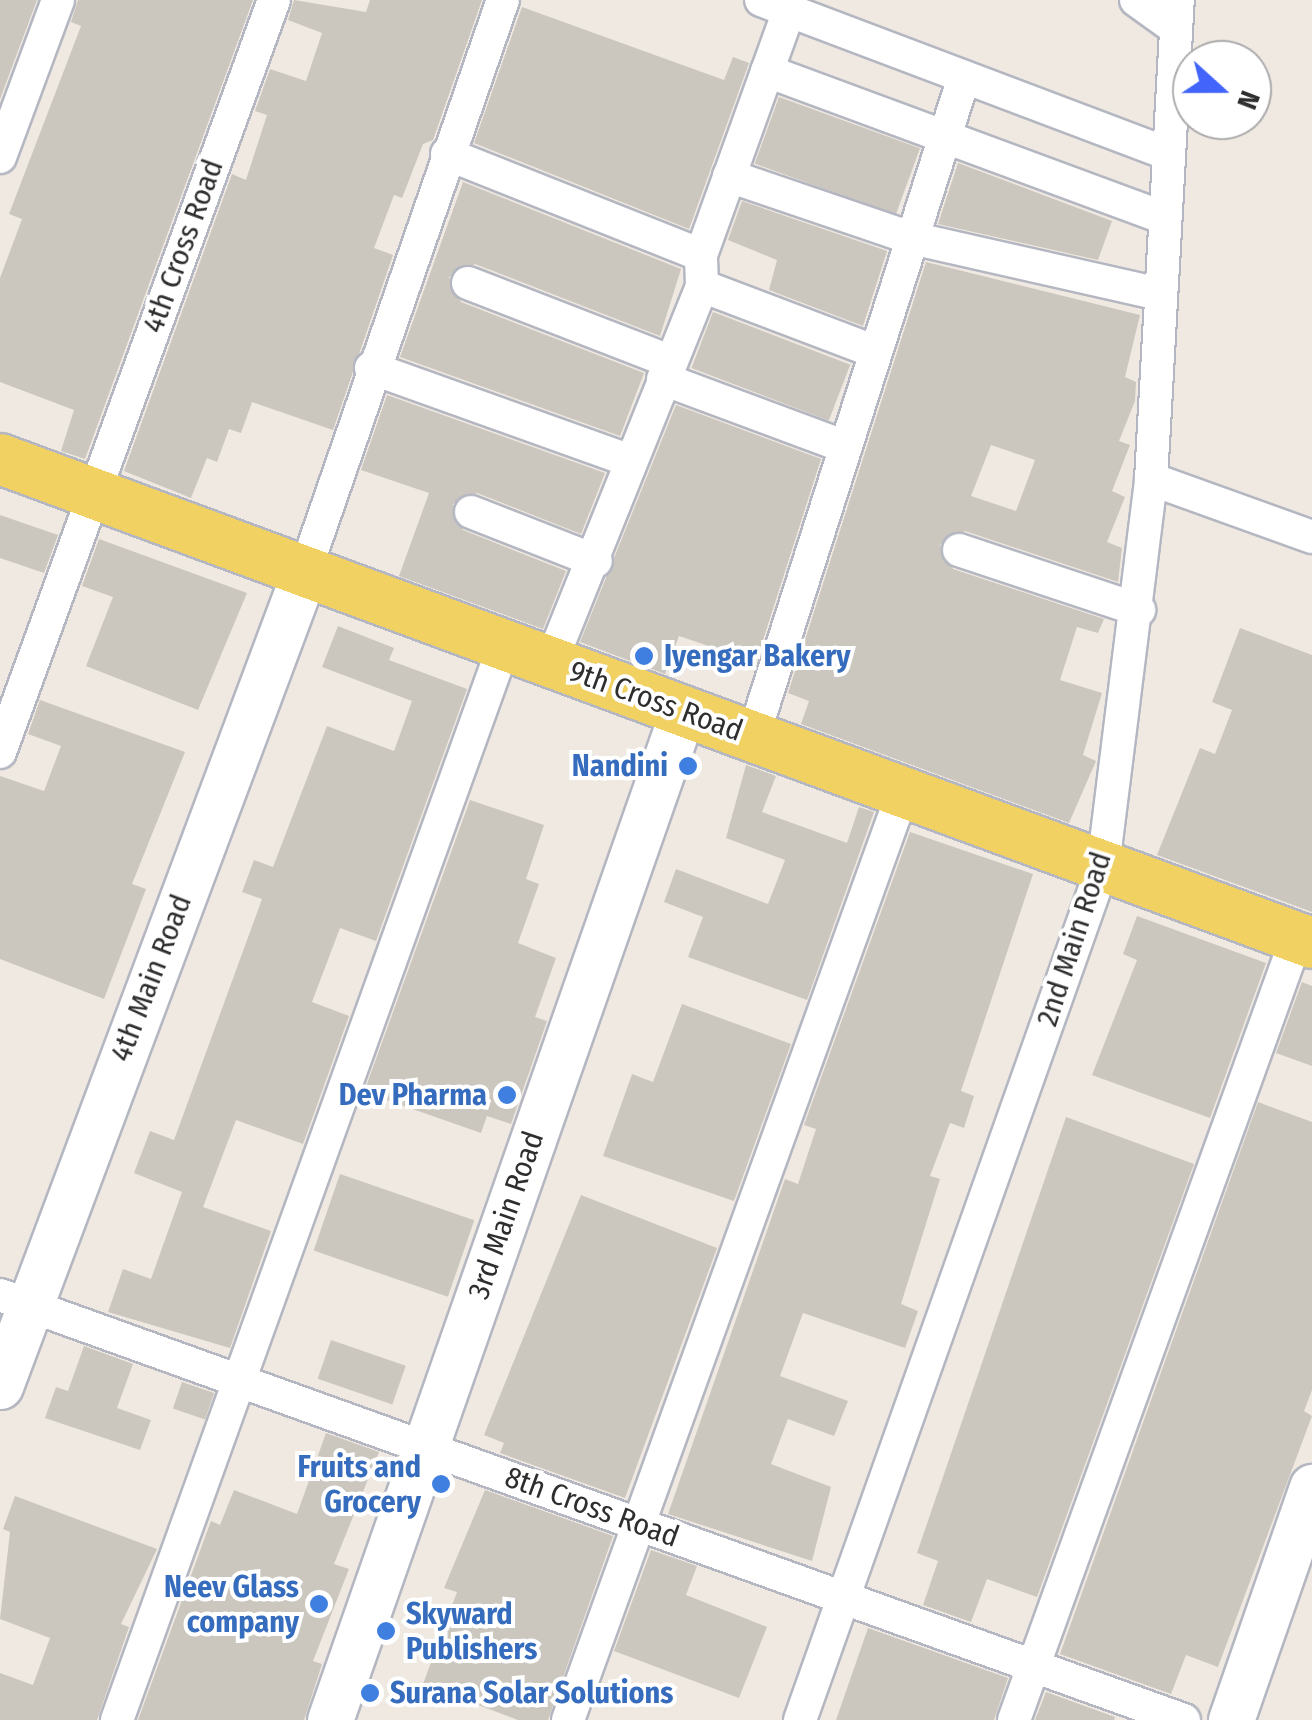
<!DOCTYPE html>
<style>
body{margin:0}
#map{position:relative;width:1312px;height:1720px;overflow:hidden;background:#efe9e1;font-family:"Fira Sans Condensed",sans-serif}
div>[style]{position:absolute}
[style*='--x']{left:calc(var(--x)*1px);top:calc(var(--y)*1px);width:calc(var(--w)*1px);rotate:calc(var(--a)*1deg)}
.building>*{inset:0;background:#cbc7bf;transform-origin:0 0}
.roads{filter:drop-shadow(2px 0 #b4b7c1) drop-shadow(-2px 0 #b4b7c1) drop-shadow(0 2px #b4b7c1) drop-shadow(0 -2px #b4b7c1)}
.street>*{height:32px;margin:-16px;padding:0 16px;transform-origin:16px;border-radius:16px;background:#fff}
.secondary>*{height:45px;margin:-22.5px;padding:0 22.5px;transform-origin:22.5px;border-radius:22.5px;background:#fff}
.primary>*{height:50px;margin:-25px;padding:0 25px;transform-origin:25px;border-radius:25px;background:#f2d163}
.dots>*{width:28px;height:28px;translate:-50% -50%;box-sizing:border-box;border:5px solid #fff;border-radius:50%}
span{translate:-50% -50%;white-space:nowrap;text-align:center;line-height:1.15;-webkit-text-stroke:8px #fff;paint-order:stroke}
.street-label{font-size:30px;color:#2e2e2e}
.shop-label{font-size:30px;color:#366cbe;font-weight:700}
.left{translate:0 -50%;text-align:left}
.right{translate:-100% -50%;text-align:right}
.north{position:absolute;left:1172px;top:40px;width:100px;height:100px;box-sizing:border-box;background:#fff;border:2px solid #ababab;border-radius:50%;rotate:111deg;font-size:28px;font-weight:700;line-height:40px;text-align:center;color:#2e2e2e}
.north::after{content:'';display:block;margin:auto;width:35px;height:45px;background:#4264fb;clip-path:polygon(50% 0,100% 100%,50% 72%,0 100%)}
</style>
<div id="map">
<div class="building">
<div style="clip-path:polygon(0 0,37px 0,0 99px)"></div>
<div style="clip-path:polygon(78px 0,253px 0,85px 459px,61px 451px,74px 410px,0 382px,0 278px,22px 219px,9px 214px,81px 26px,71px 22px)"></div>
<div style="clip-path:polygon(294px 0,366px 12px,370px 0,482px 0,433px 140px,423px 144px,402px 198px,394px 195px,374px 248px,393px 255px,333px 430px,252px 402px,241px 433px,229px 429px,217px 462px,207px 458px,191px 498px,124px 471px,232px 174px,246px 180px,267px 115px,255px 111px,270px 69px,306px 81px,322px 33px,288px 20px)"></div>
<div style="clip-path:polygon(522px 7px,724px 80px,733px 57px,749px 63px,689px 229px,474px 143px)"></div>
<div style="left:779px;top:97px;width:150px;height:71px;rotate:20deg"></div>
<div style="clip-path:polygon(958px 163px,1112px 221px,1098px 260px,938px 224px)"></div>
<div style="clip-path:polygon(463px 182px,681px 269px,660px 336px,475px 264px,449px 277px,461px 302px,644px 373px,620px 436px,400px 357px)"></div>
<div style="clip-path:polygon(742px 201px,887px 251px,863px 326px,769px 290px,777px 260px,728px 240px)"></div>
<div style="clip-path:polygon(evenodd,926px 262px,1140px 315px,1125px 377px,1136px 382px,1135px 401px,1119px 441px,1130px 445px,1112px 491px,1125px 497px,1107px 542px,1122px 548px,1118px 582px,965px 531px,940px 545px,953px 569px,1104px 619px,1098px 633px,1077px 627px,1060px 680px,1102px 693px,1083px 755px,1096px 761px,1069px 823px,801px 724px,809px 701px,788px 693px,926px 262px,991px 445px,1035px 460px,1016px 511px,971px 496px,991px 445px)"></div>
<div style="left:713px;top:312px;width:147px;height:60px;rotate:21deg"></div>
<div style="clip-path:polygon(387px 395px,605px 473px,581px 534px,477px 493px,453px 504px,463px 530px,566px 571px,543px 629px,399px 576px,429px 493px,361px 470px)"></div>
<div style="clip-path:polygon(676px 405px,821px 459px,756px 662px,679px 636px,665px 674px,580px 642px)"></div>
<div style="clip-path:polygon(0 515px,58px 535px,44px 573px,0 558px)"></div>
<div style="clip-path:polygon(99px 539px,247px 593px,198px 710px,86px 666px,113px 597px,82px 586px)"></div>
<div style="clip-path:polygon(338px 626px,394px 648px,389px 660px,467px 689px,376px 941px,340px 928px,312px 1002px,349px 1016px,303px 1144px,236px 1120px,203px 1207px,271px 1231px,230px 1348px,108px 1312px,123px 1269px,151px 1279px,182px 1192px,134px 1173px,150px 1131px,174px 1140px,262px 899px,242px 892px,254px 860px,273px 867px,327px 726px,394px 751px,412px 701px,322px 667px)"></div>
<div style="clip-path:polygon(1240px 628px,1312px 655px,1312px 912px,1157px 855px,1200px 748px,1215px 754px,1232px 710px,1212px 702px)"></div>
<div style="clip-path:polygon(40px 700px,185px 752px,132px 884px,146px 889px,104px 999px,0 959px,0 776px,44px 791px,61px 746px,28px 734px)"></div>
<div style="clip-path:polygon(746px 765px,776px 776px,762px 812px,847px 843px,859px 807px,874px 812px,807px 1000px,688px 957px,703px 917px,664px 902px,676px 869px,768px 904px,785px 860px,726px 838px)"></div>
<div style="clip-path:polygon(470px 800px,544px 825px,526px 879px,539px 884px,518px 943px,556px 958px,535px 1017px,547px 1021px,511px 1124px,487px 1116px,481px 1133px,364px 1092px)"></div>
<div style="clip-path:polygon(910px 832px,1033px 874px,961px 1091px,974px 1096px,964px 1128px,950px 1123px,930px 1176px,940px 1179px,901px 1304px,918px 1311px,905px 1348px,803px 1313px,780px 1376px,848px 1401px,834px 1436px,788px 1419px,771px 1464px,831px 1487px,812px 1561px,668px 1514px,785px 1179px,798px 1184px,816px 1129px,804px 1125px)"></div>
<div style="clip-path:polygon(1137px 916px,1266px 963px,1210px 1118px,1092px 1075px,1137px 960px,1123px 954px)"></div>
<div style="clip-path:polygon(1302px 982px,1312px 986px,1312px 1066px,1276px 1053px)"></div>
<div style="clip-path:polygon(682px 1004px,791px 1044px,734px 1201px,603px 1156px,632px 1074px,653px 1082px)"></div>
<div style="clip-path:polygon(1258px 1102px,1312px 1122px,1312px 1390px,1304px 1411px,1312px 1416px,1218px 1667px,1186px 1655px,1171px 1694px,1060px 1654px)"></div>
<div style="clip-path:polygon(1066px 1117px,1194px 1164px,1037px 1597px,987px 1579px,971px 1622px,923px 1605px,938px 1561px,917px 1553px)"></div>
<div style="left:340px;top:1174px;width:142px;height:81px;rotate:19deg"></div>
<div style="clip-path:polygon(581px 1195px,717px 1248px,625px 1498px,500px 1453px,504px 1443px,484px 1435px)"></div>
<div style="left:331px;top:1340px;width:79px;height:41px;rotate:19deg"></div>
<div style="clip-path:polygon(84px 1346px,133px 1364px,117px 1408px,151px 1420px,140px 1450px,45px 1418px,56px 1387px,68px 1391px)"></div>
<div style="left:182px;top:1382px;width:34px;height:28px;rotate:19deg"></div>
<div style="clip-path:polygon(326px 1433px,379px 1452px,334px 1564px,349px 1569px,313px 1661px,322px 1664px,304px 1720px,138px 1720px,211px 1521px,220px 1525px,234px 1490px,297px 1514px)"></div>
<div style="clip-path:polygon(485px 1490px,613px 1536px,548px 1720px,518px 1720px,423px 1684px,457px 1592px,444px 1588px)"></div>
<div style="clip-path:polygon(15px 1496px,157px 1549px,121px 1624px,129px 1627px,97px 1720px,0 1720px,0 1673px,33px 1685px,50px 1638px,0 1619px,10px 1532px,3px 1529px)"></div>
<div style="clip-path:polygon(651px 1550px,697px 1566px,686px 1595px,767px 1627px,739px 1698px,614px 1651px)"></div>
<div style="clip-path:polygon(868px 1628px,1008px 1678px,994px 1720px,836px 1720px)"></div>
<div style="clip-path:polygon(1046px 1692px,1115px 1717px,1114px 1720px,1035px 1720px)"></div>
</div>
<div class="roads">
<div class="street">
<div style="--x:761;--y:0;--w:431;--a:20.7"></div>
<div style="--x:1136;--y:0;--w:48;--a:35.7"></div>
<div style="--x:767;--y:71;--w:421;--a:20.3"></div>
<div style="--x:447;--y:154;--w:273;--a:21.7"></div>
<div style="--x:0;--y:157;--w:167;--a:-69.7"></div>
<div style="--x:729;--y:176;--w:192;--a:18.8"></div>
<div style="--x:911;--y:238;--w:254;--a:12.7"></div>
<div style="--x:468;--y:283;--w:213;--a:21.2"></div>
<div style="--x:702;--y:286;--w:186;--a:20.8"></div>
<div style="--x:371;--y:368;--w:276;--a:19.7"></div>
<div style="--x:663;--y:379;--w:195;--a:20.4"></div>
<div style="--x:1151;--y:479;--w:171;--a:19.8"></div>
<div style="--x:471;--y:512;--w:134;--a:21.4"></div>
<div style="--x:959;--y:550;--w:190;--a:18.4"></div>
<div style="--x:305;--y:571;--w:604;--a:-70.88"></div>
<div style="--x:551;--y:662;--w:405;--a:-68.1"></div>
<div style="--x:702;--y:286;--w:31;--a:-92"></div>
<div style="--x:701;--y:255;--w:260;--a:-70.2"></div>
<div style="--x:753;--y:737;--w:693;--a:-72.27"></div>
<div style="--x:0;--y:752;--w:800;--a:-69.98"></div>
<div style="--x:0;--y:1295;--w:1258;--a:19.75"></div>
<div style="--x:117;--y:1720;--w:1143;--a:-70.2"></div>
<div style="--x:568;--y:1720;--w:987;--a:-70.15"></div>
<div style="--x:800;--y:1720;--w:906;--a:-70.47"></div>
<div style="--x:1103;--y:866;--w:390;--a:-82.9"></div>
<div style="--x:1151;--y:479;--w:480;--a:-86.8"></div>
<div style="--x:1014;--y:1720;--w:833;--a:-70.13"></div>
</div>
<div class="secondary">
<div style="--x:0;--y:1386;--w:870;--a:-69.48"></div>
<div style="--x:330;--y:1720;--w:1069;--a:-70.72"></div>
<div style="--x:1231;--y:1720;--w:247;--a:-70.8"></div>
</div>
<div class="primary">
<div style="--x:0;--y:459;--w:1398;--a:20.25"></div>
</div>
</div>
<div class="dots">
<div style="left:644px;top:656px;background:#3f7fe0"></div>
<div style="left:688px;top:766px;background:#3f7fe0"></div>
<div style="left:507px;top:1095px;background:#3f7fe0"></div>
<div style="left:441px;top:1484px;background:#3f7fe0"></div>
<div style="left:319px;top:1604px;background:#3f7fe0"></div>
<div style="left:386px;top:1631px;background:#3f7fe0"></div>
<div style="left:370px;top:1693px;background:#3f7fe0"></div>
</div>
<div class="street-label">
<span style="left:183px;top:246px;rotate:-70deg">4th Cross Road</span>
<span style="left:656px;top:701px;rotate:20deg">9th Cross Road</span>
<span style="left:1074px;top:939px;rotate:-72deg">2nd Main Road</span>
<span style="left:151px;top:978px;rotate:-69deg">4th Main Road</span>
<span style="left:506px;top:1215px;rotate:-71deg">3rd Main Road</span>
<span style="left:592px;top:1507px;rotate:20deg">8th Cross Road</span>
</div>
<div class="shop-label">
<span class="left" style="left:664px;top:656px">Iyengar Bakery</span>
<span class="right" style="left:668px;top:766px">Nandini</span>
<span class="right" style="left:487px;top:1095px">Dev Pharma</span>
<span class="right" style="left:421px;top:1484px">Fruits and<br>Grocery</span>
<span class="right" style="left:299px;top:1604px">Neev Glass<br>company</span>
<span class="left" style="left:406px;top:1631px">Skyward<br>Publishers</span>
<span class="left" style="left:390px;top:1693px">Surana Solar Solutions</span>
</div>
<div class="north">N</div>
</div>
